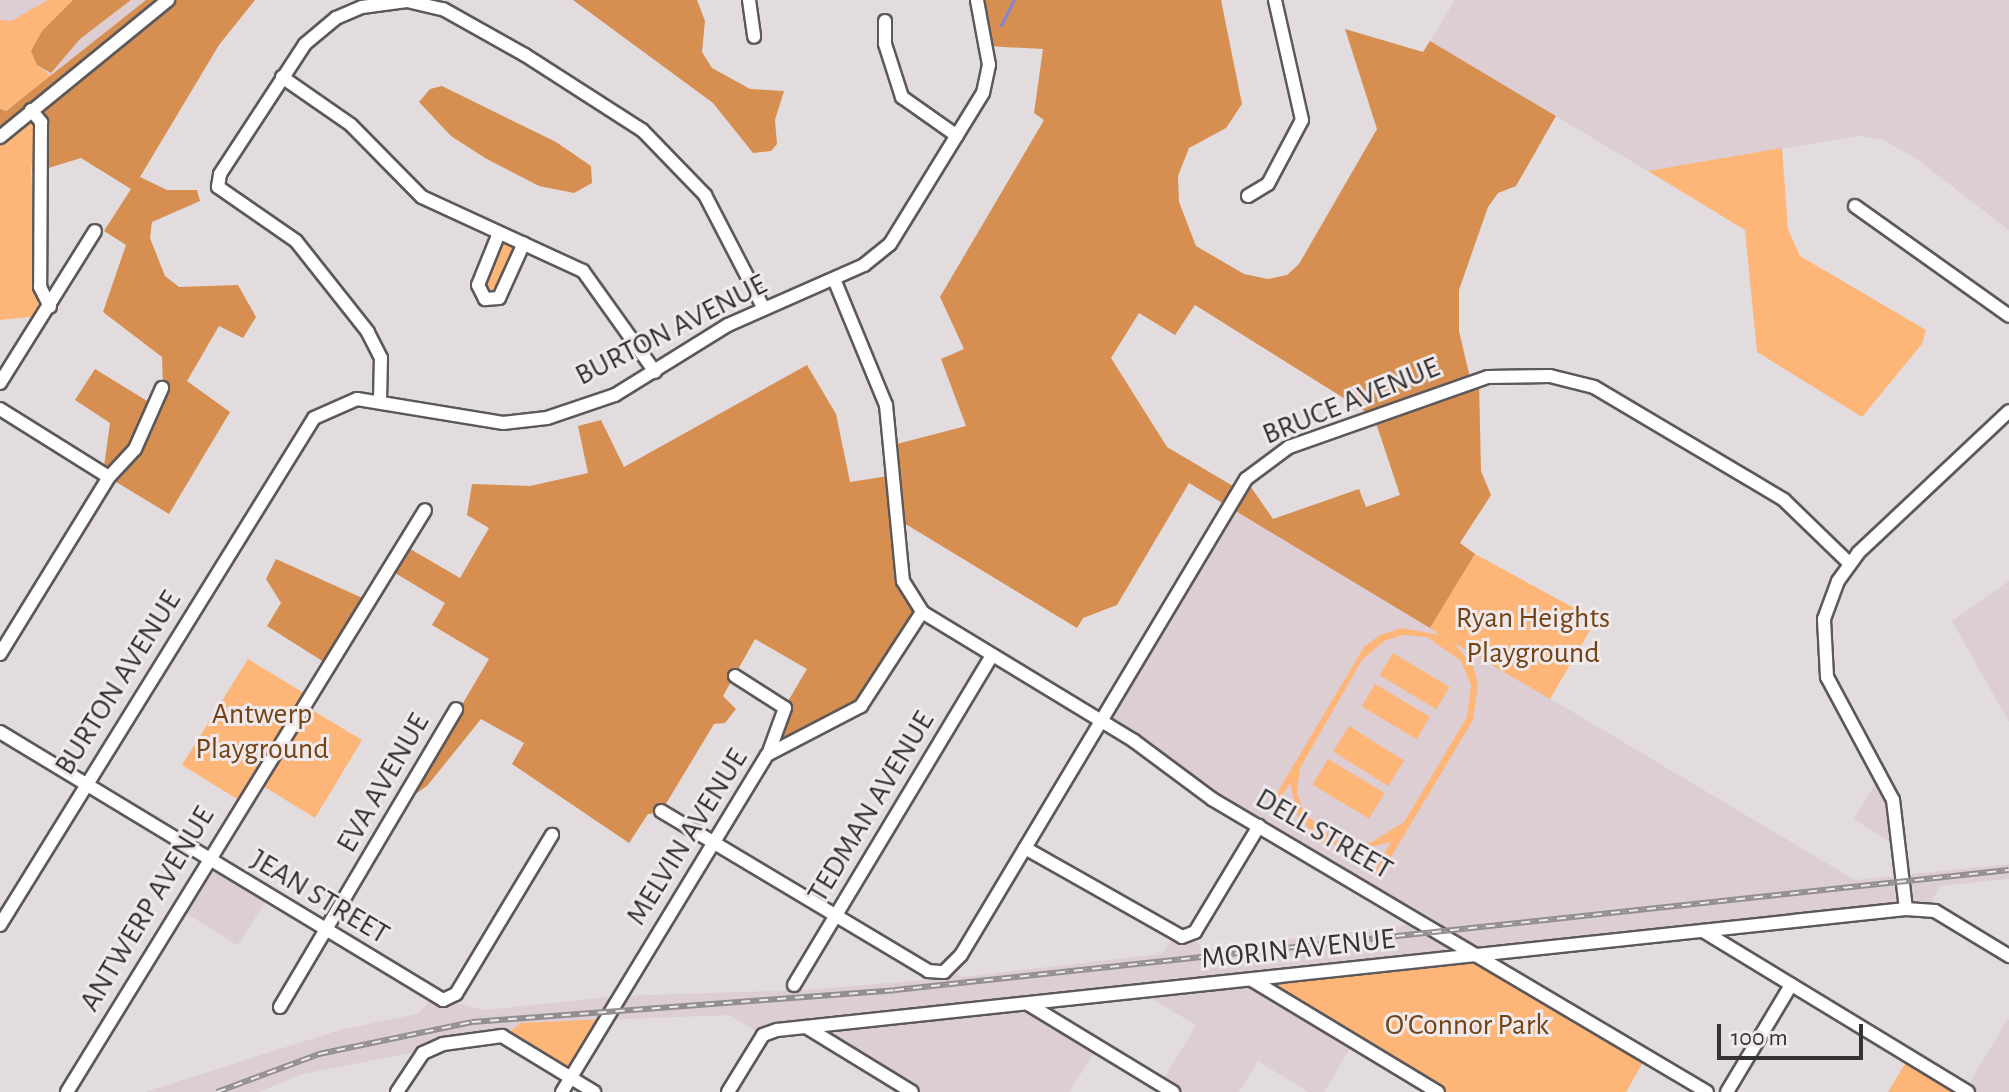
<!DOCTYPE html>
<style>
body{margin:0}
#map{position:relative;width:2009px;height:1092px;overflow:hidden;background:#e2dcde;font-family:"Alegreya Sans",sans-serif}
div>[style]{position:absolute}
[style*='--x']{left:calc(var(--x)*1px);top:calc(var(--y)*1px);width:calc(var(--w)*1px);rotate:calc(var(--a)*1deg)}
.built>*{inset:0;background:#dcced3;transform-origin:0 0}
.green>*{inset:0;background:#feb578;transform-origin:0 0}
.forest>*{inset:0;background:#d68f51}
.stream>*{height:3px;margin:-1.5px;padding:0 1.5px;transform-origin:1.5px;border-radius:1.5px;background:#8285d3}
.roads{filter:drop-shadow(2px 0 #5d585a) drop-shadow(-2px 0 #5d585a) drop-shadow(0 2px #5d585a) drop-shadow(0 -2px #5d585a)}
.minor>*{height:12px;margin:-6px;padding:0 6px;transform-origin:6px;border-radius:6px;background:#fff}
.rail>*{height:6px;margin-top:-3px;transform-origin:0;background:repeating-linear-gradient(90deg,#efe9ec 0 9px,#928e90 0 18px);box-sizing:border-box;border-block:2px solid #928e90}
span{translate:-50% -50%;white-space:nowrap;text-align:center;line-height:1.15;-webkit-text-stroke:6px #efe9ec;paint-order:stroke}
.street-label{font-size:30px;color:#343233}
.park-label{font-size:30px;color:#734315}
.scale{position:absolute;left:1717px;top:1024px;width:146px;height:36px;box-sizing:border-box;border:4px solid #343233;border-top:0;padding-left:10px;font-size:24px;line-height:28px;white-space:nowrap;color:#343233;-webkit-text-stroke:6px #efe9ec;paint-order:stroke}
</style>
<div id="map">
<div class="built">
<div style="clip-path:polygon(0 0,146px 0,28px 94px,0 109px)"></div>
<div style="clip-path:polygon(1455px 0,2009px 0,2009px 230px,1918px 160px,1884px 140px,1858px 136px,1648px 171px,1430px 41px)"></div>
<div style="clip-path:polygon(1228px 507px,1855px 880px,2009px 864px,2009px 879px,1940px 886px,1926px 910px,1482px 957px,1354px 1042px,1324px 1092px,1308px 1092px,1258px 1061px,1239px 1092px,1172px 1092px,1160px 1085px,1196px 1025px,1142px 993px,1029px 1005px,1098px 1047px,1069px 1092px,911px 1092px,806px 1027px,763px 1036px,730px 1015px,522px 1023px,504px 1035px,302px 1074px,259px 1092px,145px 1092px,340px 1030px,417px 1014px,434px 998px,485px 1010px,620px 996px,806px 990px,924px 980px,927px 971px,950px 970px,962px 977px,1162px 954px,1174px 935px,1191px 935px,1203px 950px,1423px 923px,1259px 827px,1100px 721px)"></div>
<div style="clip-path:polygon(2009px 581px,2009px 722px,1952px 621px)"></div>
<div style="clip-path:polygon(1880px 776px,1887px 790px,1898px 847px,1854px 819px)"></div>
<div style="left:207px;top:859px;width:72px;height:57px;rotate:32deg"></div>
<div style="clip-path:polygon(2009px 1019px,2009px 1092px,1964px 1092px,2001px 1030px)"></div>
</div>
<div class="green">
<div style="clip-path:polygon(48px 0,73px 0,37px 65px,51px 76px,5px 111px,0 109px,0 20px,11px 21px)"></div>
<div style="clip-path:polygon(30px 106px,36px 132px,31px 170px,39px 316px,0 320px,0 131px)"></div>
<div style="clip-path:polygon(1782px 148px,1788px 229px,1800px 256px,1926px 330px,1922px 344px,1862px 417px,1757px 352px,1745px 230px,1648px 171px)"></div>
<div style="clip-path:polygon(499px 235px,522px 244px,493px 300px,479px 285px)"></div>
<div style="clip-path:polygon(evenodd,1475px 554px,1596px 620px,1550px 699px,1454px 643px,1473px 666px,1478px 684px,1473px 720px,1379px 877px,1373px 873px,1391px 842px,1357px 850px,1322px 842px,1298px 817px,1290px 783px,1276px 805px,1271px 803px,1364px 647px,1380px 635px,1402px 628px,1440px 635px,1430px 628px,1475px 554px,1403px 635px,1427px 637px,1461px 661px,1471px 685px,1467px 717px,1404px 822px,1370px 843px,1335px 840px,1304px 813px,1297px 792px,1300px 768px,1362px 660px,1384px 641px,1403px 635px)"></div>
<div style="left:1393px;top:653px;width:66px;height:26px;rotate:31deg"></div>
<div style="clip-path:polygon(248px 659px,307px 695px,302px 704px,362px 740px,315px 818px,255px 781px,242px 802px,182px 765px)"></div>
<div style="left:1375px;top:684px;width:64px;height:26px;rotate:31deg"></div>
<div style="left:1349px;top:726px;width:65px;height:30px;rotate:32deg"></div>
<div style="left:1328px;top:759px;width:66px;height:30px;rotate:31deg"></div>
<div style="clip-path:polygon(1482px 957px,1646px 1057px,1626px 1092px,1436px 1092px,1252px 981px)"></div>
<div style="clip-path:polygon(606px 1019px,571px 1076px,505px 1035px,521px 1023px)"></div>
<div style="clip-path:polygon(1909px 1057px,1964px 1092px,1888px 1092px)"></div>
</div>
<div class="forest">
<div style="clip-path:polygon(73px 0,131px 0,80px 39px,51px 73px,37px 65px,31px 51px,42px 31px)"></div>
<div style="clip-path:polygon(146px 0,255px 0,219px 45px,140px 177px,167px 190px,197px 190px,200px 201px,152px 222px,150px 238px,165px 276px,179px 287px,238px 285px,256px 317px,243px 338px,219px 326px,187px 381px,230px 412px,169px 514px,103px 474px,110px 423px,75px 400px,95px 369px,157px 407px,163px 388px,162px 357px,103px 312px,126px 245px,104px 231px,131px 189px,81px 158px,32px 173px,34px 118px,0 131px,0 109px,6px 111px)"></div>
<div style="clip-path:polygon(573px 0,697px 0,705px 21px,702px 52px,712px 68px,750px 89px,784px 91px,775px 120px,777px 144px,771px 151px,753px 153px,713px 103px)"></div>
<div style="clip-path:polygon(evenodd,976px 0,1221px 0,1242px 104px,1226px 128px,1189px 148px,1178px 176px,1179px 202px,1196px 246px,1244px 274px,1268px 279px,1287px 275px,1299px 264px,1377px 129px,1345px 29px,1423px 52px,1430px 41px,1556px 116px,1516px 186px,1498px 193px,1488px 207px,1459px 290px,1459px 331px,1471px 382px,1479px 380px,1481px 471px,1491px 495px,1460px 543px,1475px 554px,1430px 628px,1189px 483px,1117px 605px,1083px 618px,1077px 628px,899px 520px,901px 563px,921px 613px,868px 698px,767px 754px,784px 708px,807px 669px,755px 639px,723px 696px,736px 709px,725px 723px,714px 724px,661px 812px,648px 814px,629px 843px,512px 764px,524px 743px,481px 719px,427px 786px,405px 801px,489px 659px,432px 625px,445px 603px,390px 570px,405px 546px,460px 578px,489px 528px,467px 515px,472px 484px,530px 486px,588px 473px,578px 426px,601px 420px,624px 467px,807px 365px,836px 414px,850px 482px,895px 475px,893px 445px,966px 426px,941px 359px,964px 349px,940px 297px,1044px 120px,1034px 113px,1043px 49px,986px 46px,976px 0,1195px 305px,1374px 417px,1400px 495px,1366px 507px,1359px 489px,1273px 519px,1246px 480px,1238px 489px,1167px 447px,1111px 358px,1139px 313px,1175px 335px,1195px 305px)"></div>
<div style="clip-path:polygon(442px 86px,556px 142px,591px 166px,592px 183px,574px 193px,539px 186px,485px 158px,451px 136px,419px 102px,430px 89px)"></div>
<div style="clip-path:polygon(276px 559px,369px 601px,327px 664px,267px 626px,281px 603px,266px 579px)"></div>
</div>
<div class="stream">
<div style="--x:1001;--y:25;--w:28;--a:-63"></div>
</div>
<div class="roads">
<div class="minor">
<div style="--x:749;--y:0;--w:37;--a:82"></div>
<div style="--x:885;--y:21;--w:23;--a:90"></div>
<div style="--x:885;--y:44;--w:56;--a:72.2"></div>
<div style="--x:902;--y:97;--w:67;--a:35.3"></div>
<div style="--x:282;--y:77;--w:84;--a:34.8"></div>
<div style="--x:351;--y:125;--w:101;--a:45.4"></div>
<div style="--x:422;--y:197;--w:177;--a:24.7"></div>
<div style="--x:583;--y:271;--w:124;--a:54.5"></div>
<div style="--x:31;--y:110;--w:16;--a:50"></div>
<div style="--x:41;--y:122;--w:165;--a:90.3"></div>
<div style="--x:40;--y:287;--w:22;--a:63"></div>
<div style="--x:0;--y:137;--w:217;--a:-39.2"></div>
<div style="--x:1248;--y:196;--w:23;--a:-31"></div>
<div style="--x:1268;--y:184;--w:72;--a:-62"></div>
<div style="--x:1302;--y:120;--w:123;--a:-102.7"></div>
<div style="--x:1855;--y:206;--w:189;--a:35.5"></div>
<div style="--x:499;--y:233;--w:56;--a:112"></div>
<div style="--x:478;--y:285;--w:16;--a:63"></div>
<div style="--x:485;--y:299;--w:14;--a:-4"></div>
<div style="--x:499;--y:298;--w:60;--a:-65.6"></div>
<div style="--x:834;--y:279;--w:136;--a:67.6"></div>
<div style="--x:886;--y:405;--w:177;--a:84.5"></div>
<div style="--x:903;--y:581;--w:36;--a:58"></div>
<div style="--x:922;--y:612;--w:248;--a:31.3"></div>
<div style="--x:1134;--y:741;--w:97;--a:36.6"></div>
<div style="--x:1212;--y:799;--w:575;--a:30.62"></div>
<div style="--x:0;--y:383;--w:179;--a:-58"></div>
<div style="--x:380;--y:401;--w:43;--a:-88.7"></div>
<div style="--x:381;--y:358;--w:29;--a:-117"></div>
<div style="--x:368;--y:332;--w:116;--a:-128.4"></div>
<div style="--x:296;--y:241;--w:95;--a:-145.3"></div>
<div style="--x:218;--y:187;--w:13;--a:-81"></div>
<div style="--x:220;--y:174;--w:155;--a:-56.8"></div>
<div style="--x:305;--y:44;--w:40;--a:-40"></div>
<div style="--x:336;--y:18;--w:28;--a:-23"></div>
<div style="--x:362;--y:7;--w:45;--a:-7.6"></div>
<div style="--x:407;--y:1;--w:37;--a:13"></div>
<div style="--x:443;--y:9;--w:94;--a:29.3"></div>
<div style="--x:525;--y:55;--w:139;--a:32.7"></div>
<div style="--x:642;--y:130;--w:91;--a:45.9"></div>
<div style="--x:705;--y:195;--w:128;--a:62.6"></div>
<div style="--x:0;--y:409;--w:128;--a:32"></div>
<div style="--x:0;--y:654;--w:208;--a:-58.4"></div>
<div style="--x:109;--y:477;--w:38;--a:-47"></div>
<div style="--x:135;--y:449;--w:67;--a:-66.1"></div>
<div style="--x:735;--y:676;--w:59;--a:32.6"></div>
<div style="--x:785;--y:708;--w:47;--a:110"></div>
<div style="--x:0;--y:732;--w:518;--a:31.17"></div>
<div style="--x:443;--y:1000;--w:14;--a:-25"></div>
<div style="--x:456;--y:994;--w:186;--a:-58.9"></div>
<div style="--x:661;--y:811;--w:311;--a:30.9"></div>
<div style="--x:928;--y:971;--w:16;--a:4"></div>
<div style="--x:944;--y:972;--w:24;--a:-45"></div>
<div style="--x:961;--y:955;--w:555;--a:-59.09"></div>
<div style="--x:1246;--y:479;--w:54;--a:-36.7"></div>
<div style="--x:1289;--y:447;--w:211;--a:-19.4"></div>
<div style="--x:1488;--y:377;--w:62;--a:-0.9"></div>
<div style="--x:1550;--y:376;--w:45;--a:14"></div>
<div style="--x:1594;--y:387;--w:221;--a:30.7"></div>
<div style="--x:1784;--y:500;--w:91;--a:44.1"></div>
<div style="--x:1025;--y:848;--w:180;--a:29.5"></div>
<div style="--x:1182;--y:937;--w:14;--a:-21"></div>
<div style="--x:1195;--y:932;--w:124;--a:-58.9"></div>
<div style="--x:1906;--y:909;--w:110;--a:-96.8"></div>
<div style="--x:1893;--y:800;--w:140;--a:-118.2"></div>
<div style="--x:1827;--y:677;--w:58;--a:-93"></div>
<div style="--x:1824;--y:619;--w:40;--a:-69.8"></div>
<div style="--x:1838;--y:581;--w:34;--a:-54"></div>
<div style="--x:1858;--y:553;--w:207;--a:-43.2"></div>
<div style="--x:0;--y:925;--w:596;--a:-58.23"></div>
<div style="--x:314;--y:418;--w:47;--a:-23.8"></div>
<div style="--x:357;--y:399;--w:148;--a:9.3"></div>
<div style="--x:503;--y:423;--w:44;--a:-6.5"></div>
<div style="--x:547;--y:418;--w:72;--a:-18.7"></div>
<div style="--x:615;--y:395;--w:133;--a:-31.8"></div>
<div style="--x:728;--y:325;--w:149;--a:-23.8"></div>
<div style="--x:864;--y:265;--w:33;--a:-39"></div>
<div style="--x:890;--y:244;--w:177;--a:-58.4"></div>
<div style="--x:983;--y:93;--w:29;--a:-78"></div>
<div style="--x:989;--y:65;--w:66;--a:-100.5"></div>
<div style="--x:1703;--y:931;--w:310;--a:31.3"></div>
<div style="--x:1252;--y:980;--w:217;--a:31.1"></div>
<div style="--x:794;--y:985;--w:384;--a:-59"></div>
<div style="--x:1028;--y:1004;--w:170;--a:31.3"></div>
<div style="--x:280;--y:1007;--w:346;--a:-59.4"></div>
<div style="--x:806;--y:1027;--w:124;--a:31.5"></div>
<div style="--x:67;--y:1092;--w:683;--a:-58.4"></div>
<div style="--x:397;--y:1092;--w:47;--a:-56.3"></div>
<div style="--x:423;--y:1053;--w:22;--a:-24"></div>
<div style="--x:443;--y:1044;--w:60;--a:-7.7"></div>
<div style="--x:502;--y:1036;--w:108;--a:31.3"></div>
<div style="--x:562;--y:1092;--w:394;--a:-58.7"></div>
<div style="--x:767;--y:755;--w:106;--a:-27.5"></div>
<div style="--x:861;--y:706;--w:112;--a:-57"></div>
<div style="--x:728;--y:1092;--w:67;--a:-58.4"></div>
<div style="--x:763;--y:1035;--w:15;--a:-20"></div>
<div style="--x:777;--y:1030;--w:1135;--a:-6.12"></div>
<div style="--x:1906;--y:909;--w:29;--a:4"></div>
<div style="--x:1935;--y:911;--w:87;--a:31.3"></div>
<div style="--x:1727;--y:1092;--w:125;--a:-59.1"></div>
</div>
</div>
<div class="rail">
<div style="--x:217;--y:1092;--w:109;--a:-20.4"></div>
<div style="--x:319;--y:1054;--w:156;--a:-11.8"></div>
<div style="--x:472;--y:1022;--w:424;--a:-4.3"></div>
<div style="--x:895;--y:990;--w:1120;--a:-6.15"></div>
</div>
<div class="street-label">
<span style="left:671px;top:330px;rotate:-27deg">BURTON AVENUE</span>
<span style="left:1351px;top:401px;rotate:-22deg">BRUCE AVENUE</span>
<span style="left:118px;top:683px;rotate:-58deg">BURTON AVENUE</span>
<span style="left:383px;top:783px;rotate:-60deg">EVA AVENUE</span>
<span style="left:871px;top:807px;rotate:-59deg">TEDMAN AVENUE</span>
<span style="left:1324px;top:834px;rotate:30deg">DELL STREET</span>
<span style="left:687px;top:837px;rotate:-58deg">MELVIN AVENUE</span>
<span style="left:320px;top:897px;rotate:31deg">JEAN STREET</span>
<span style="left:147px;top:909px;rotate:-59deg">ANTWERP AVENUE</span>
<span style="left:1298px;top:949px;rotate:-6deg">MORIN AVENUE</span>
</div>
<div class="park-label">
<span style="left:1533px;top:635px">Ryan Heights<br>Playground</span>
<span style="left:262px;top:731px">Antwerp<br>Playground</span>
<span style="left:1467px;top:1025px">O'Connor Park</span>
</div>
<div class="scale">100 m</div>
</div>
